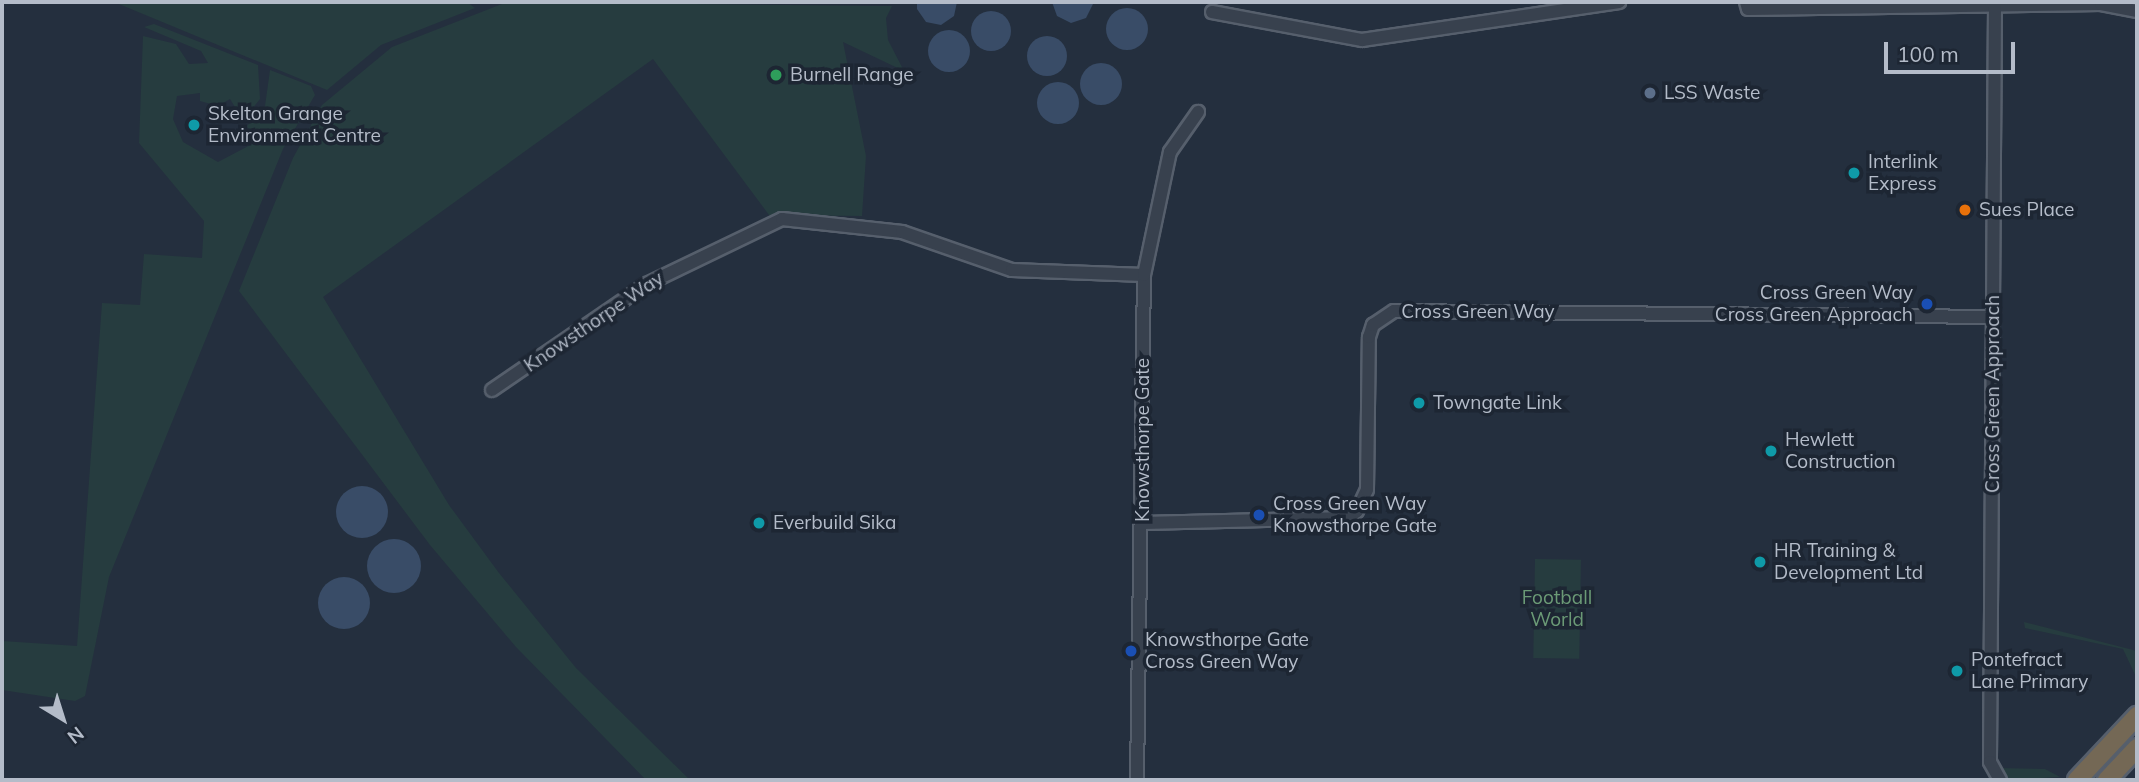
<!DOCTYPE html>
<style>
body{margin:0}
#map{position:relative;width:2139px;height:782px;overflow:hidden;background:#242f3e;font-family:Mulish,sans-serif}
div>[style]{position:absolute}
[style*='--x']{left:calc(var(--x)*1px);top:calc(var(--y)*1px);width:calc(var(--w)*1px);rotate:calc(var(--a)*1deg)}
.green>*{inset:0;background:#263c3f;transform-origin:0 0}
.water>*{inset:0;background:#394c67}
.round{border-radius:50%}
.roads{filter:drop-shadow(2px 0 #565f6c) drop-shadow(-2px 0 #565f6c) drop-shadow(0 2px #565f6c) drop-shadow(0 -2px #565f6c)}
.minor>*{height:12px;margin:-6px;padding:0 6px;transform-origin:6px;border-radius:6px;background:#38414e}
.highway>*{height:18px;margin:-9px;padding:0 9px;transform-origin:9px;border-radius:9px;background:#746855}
.dots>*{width:19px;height:19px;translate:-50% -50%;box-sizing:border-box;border:4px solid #1d2633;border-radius:50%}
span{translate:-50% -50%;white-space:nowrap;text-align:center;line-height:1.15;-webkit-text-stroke:7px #1d2633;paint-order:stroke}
.poi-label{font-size:19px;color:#b4bcc9}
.left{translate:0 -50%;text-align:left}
.right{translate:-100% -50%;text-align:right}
.street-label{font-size:19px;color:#b4bcc9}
.park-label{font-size:19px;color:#6b9a76}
.frame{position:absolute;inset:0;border:4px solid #b4bcc9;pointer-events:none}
.north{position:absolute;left:28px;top:684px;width:70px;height:70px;-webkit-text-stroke:5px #1d2633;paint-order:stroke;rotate:142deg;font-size:19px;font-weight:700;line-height:28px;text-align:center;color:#b4bcc9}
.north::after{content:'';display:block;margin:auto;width:24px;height:32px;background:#b4bcc9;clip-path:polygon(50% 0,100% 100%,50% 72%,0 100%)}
.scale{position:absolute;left:1884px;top:42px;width:131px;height:32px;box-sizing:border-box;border:4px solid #b4bcc9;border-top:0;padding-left:9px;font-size:21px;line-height:24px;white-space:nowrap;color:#b4bcc9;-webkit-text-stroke:5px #1d2633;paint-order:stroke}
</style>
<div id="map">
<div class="green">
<div style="clip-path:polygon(114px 2px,467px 2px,475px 8px,381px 45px,327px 90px)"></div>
<div style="clip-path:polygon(507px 2px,892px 6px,886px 18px,888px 40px,904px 71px,843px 42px,866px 156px,862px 216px,769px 215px,653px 59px,323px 297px,449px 505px,499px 573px,576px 668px,690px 780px,646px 780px,516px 647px,430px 545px,239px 291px,293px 158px,322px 105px,392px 47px)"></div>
<div style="clip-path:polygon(154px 24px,258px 65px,260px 99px,243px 120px,230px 99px,218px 106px,200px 101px,200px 93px,177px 96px,173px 119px,183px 142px,218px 162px,256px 142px,247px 126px,265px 106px,270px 70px,311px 86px,315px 95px,283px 149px,109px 577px,85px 696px,75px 701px,2px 690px,2px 641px,77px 646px,102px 303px,140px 305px,144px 254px,202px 258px,204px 221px,139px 143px,143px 36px,176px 44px,189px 64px,208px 63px,201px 51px,144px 27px)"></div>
<div style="left:1535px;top:559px;width:46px;height:99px;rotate:1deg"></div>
<div style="clip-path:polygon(2024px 622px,2137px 651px,2137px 679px,2123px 649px,2025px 628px)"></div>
<div style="clip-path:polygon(1999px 768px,2045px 769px,2060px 777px,2007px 780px)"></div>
</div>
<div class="water">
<div style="clip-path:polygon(957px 2px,954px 16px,941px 25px,926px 22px,917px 9px,917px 2px)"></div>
<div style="clip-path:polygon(1052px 2px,1093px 2px,1093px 4px,1086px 18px,1071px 23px,1057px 16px)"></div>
<div class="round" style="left:1106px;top:8px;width:42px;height:42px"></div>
<div class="round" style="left:971px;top:11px;width:40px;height:40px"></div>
<div class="round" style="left:928px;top:30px;width:42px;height:42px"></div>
<div class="round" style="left:1027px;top:36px;width:40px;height:40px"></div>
<div class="round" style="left:1080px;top:63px;width:42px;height:42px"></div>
<div class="round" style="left:1037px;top:82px;width:42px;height:42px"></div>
<div class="round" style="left:336px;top:486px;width:52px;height:52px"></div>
<div class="round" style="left:367px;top:539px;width:54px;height:54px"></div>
<div class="round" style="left:318px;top:577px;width:52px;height:52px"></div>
</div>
<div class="roads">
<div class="minor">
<div style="--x:1746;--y:2;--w:7;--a:74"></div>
<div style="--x:1748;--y:9;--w:353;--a:-0.8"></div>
<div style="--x:2101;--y:4;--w:37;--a:11"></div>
<div style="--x:1995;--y:6;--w:756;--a:90.38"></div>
<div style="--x:1990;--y:762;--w:21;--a:61"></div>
<div style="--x:1212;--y:12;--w:153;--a:10.6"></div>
<div style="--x:1362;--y:40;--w:260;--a:-8.4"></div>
<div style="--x:492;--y:390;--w:188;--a:-34.4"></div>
<div style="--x:647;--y:284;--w:150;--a:-25.7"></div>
<div style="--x:782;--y:219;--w:121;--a:6.2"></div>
<div style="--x:902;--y:232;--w:116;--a:19.1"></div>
<div style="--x:1012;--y:270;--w:132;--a:2.2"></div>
<div style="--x:1143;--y:523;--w:205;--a:-1.4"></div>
<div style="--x:1348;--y:518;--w:11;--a:-38"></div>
<div style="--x:1357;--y:511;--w:23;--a:-65"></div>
<div style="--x:1367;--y:490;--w:153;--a:-89.3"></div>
<div style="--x:1369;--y:337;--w:13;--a:-72"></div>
<div style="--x:1373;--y:325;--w:25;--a:-34"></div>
<div style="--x:1394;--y:311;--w:598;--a:0.57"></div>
<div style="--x:1137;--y:780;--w:505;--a:-89.21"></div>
<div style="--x:1144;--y:275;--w:126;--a:-78.1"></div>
<div style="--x:1170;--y:152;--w:49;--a:-55"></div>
</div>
<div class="highway">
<div style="--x:2077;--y:780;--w:88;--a:-46.8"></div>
<div style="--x:2107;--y:780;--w:44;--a:-46.8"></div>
</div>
</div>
<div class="dots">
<div style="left:776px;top:75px;background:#2e9e5b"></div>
<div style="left:1650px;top:93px;background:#5c6f8a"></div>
<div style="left:194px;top:125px;background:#0f9aa8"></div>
<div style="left:1854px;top:173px;background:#0f9aa8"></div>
<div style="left:1965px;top:210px;background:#e8710a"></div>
<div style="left:1927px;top:304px;background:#1a4fb4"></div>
<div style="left:1419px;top:403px;background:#0f9aa8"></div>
<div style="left:1771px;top:451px;background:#0f9aa8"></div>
<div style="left:1259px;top:515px;background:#1a4fb4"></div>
<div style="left:759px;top:523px;background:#0f9aa8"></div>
<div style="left:1760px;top:562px;background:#0f9aa8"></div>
<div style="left:1131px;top:651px;background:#1a4fb4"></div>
<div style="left:1957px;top:671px;background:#0f9aa8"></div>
</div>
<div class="poi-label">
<span class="left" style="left:790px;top:75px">Burnell Range</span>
<span class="left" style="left:1664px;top:93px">LSS Waste</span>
<span class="left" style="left:208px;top:125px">Skelton Grange<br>Environment Centre</span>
<span class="left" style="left:1868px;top:173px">Interlink<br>Express</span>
<span class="left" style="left:1979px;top:210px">Sues Place</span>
<span class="right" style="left:1913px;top:304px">Cross Green Way<br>Cross Green Approach</span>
<span class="left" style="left:1433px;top:403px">Towngate Link</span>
<span class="left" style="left:1785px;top:451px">Hewlett<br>Construction</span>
<span class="left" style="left:1273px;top:515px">Cross Green Way<br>Knowsthorpe Gate</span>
<span class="left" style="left:773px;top:523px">Everbuild Sika</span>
<span class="left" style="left:1774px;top:562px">HR Training &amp;<br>Development Ltd</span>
<span class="left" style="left:1145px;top:651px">Knowsthorpe Gate<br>Cross Green Way</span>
<span class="left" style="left:1971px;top:671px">Pontefract<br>Lane Primary</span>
</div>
<div class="street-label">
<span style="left:1478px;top:312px">Cross Green Way</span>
<span style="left:594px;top:322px;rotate:-34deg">Knowsthorpe Way</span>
<span style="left:1993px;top:394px;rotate:-90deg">Cross Green Approach</span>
<span style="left:1143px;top:440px;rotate:-90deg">Knowsthorpe Gate</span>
</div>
<div class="park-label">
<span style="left:1557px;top:609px">Football<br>World</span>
</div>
<div class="frame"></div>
<div class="north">N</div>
<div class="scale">100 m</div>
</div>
